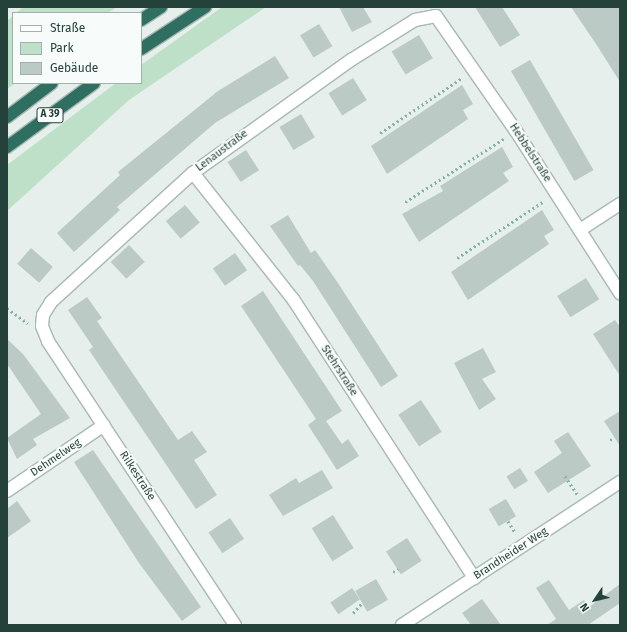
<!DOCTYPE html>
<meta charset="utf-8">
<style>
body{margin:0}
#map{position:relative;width:627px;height:632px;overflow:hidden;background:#e6efeb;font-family:"Fira Sans",sans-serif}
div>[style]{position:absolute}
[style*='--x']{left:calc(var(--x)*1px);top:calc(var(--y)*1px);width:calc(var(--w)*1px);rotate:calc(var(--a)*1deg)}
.green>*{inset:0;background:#bfe0c8}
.building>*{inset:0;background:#bbcac4;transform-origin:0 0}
.path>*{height:2.5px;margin-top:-1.25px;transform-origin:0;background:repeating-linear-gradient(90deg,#86b3a5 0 2px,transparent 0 5px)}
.roads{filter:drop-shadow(1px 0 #a8b8b2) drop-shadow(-1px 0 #a8b8b2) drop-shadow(0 1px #a8b8b2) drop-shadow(0 -1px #a8b8b2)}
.minor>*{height:12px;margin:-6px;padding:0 6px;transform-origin:6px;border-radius:6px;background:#fff}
.highway>*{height:12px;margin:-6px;padding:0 6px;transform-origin:6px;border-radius:6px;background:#2f6f62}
span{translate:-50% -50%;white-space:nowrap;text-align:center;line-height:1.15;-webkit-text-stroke:4px #f7fbf9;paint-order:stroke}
.shield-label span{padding:1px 3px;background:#f7fbf9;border:1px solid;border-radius:3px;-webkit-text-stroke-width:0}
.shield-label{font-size:10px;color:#24423a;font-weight:700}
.street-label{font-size:11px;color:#24423a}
.frame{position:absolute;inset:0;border:8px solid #24423a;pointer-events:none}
.legend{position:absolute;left:12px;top:12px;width:130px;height:72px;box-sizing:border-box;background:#f7fbf9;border:1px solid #a3b1ad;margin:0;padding:5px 7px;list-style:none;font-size:12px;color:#24423a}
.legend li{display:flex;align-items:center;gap:8px;height:20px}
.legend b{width:20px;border:1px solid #a3b1ad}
.north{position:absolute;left:575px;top:580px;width:40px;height:40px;-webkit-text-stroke:3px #f7fbf9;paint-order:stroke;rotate:235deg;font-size:11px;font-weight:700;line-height:16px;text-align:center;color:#24423a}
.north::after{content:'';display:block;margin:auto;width:14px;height:18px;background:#24423a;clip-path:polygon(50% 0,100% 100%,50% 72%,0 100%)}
</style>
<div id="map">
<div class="green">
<div style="clip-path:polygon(23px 7px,117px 7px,108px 13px,16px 13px)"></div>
<div style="clip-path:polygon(222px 7px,266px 7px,129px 100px,7px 211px,7px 165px,116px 83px,141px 83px,141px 65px)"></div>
<div style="clip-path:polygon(13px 16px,15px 83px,7px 89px,7px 21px)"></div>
</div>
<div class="building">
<div style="clip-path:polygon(339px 7px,363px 7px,372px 22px,352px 32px)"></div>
<div style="clip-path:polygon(475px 7px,502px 7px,520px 35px,500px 47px)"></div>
<div style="clip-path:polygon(571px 7px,620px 7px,620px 82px,598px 47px)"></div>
<div style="left:319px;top:24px;width:26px;height:22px;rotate:59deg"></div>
<div style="left:419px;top:35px;width:27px;height:32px;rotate:59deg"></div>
<div style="clip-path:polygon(275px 56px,289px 78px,215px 123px,117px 207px,120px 210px,74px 252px,57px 233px,120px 175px,118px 172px,218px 91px)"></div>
<div style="left:530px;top:60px;width:127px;height:22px;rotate:60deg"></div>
<div style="left:353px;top:78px;width:26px;height:29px;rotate:58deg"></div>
<div style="clip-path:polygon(462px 85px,473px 104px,463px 110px,468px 119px,387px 174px,371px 146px)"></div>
<div style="left:301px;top:114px;width:27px;height:25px;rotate:59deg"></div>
<div style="clip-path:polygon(502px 147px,513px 167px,503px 173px,509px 181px,419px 242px,402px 214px,443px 191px,440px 186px)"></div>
<div style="left:246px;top:150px;width:24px;height:22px;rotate:57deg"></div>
<div style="left:185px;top:205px;width:23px;height:25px;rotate:50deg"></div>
<div style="clip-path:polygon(542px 210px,554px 230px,544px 236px,549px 244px,468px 300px,451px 272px)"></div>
<div style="clip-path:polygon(288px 215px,311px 253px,315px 250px,338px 283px,398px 376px,381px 387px,313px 281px,300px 265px,298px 266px,270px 226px)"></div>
<div style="left:129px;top:245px;width:23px;height:25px;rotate:47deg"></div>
<div style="left:31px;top:248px;width:29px;height:21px;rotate:41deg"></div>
<div style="left:235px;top:253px;width:21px;height:27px;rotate:55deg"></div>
<div style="left:586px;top:278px;width:25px;height:34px;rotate:58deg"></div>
<div style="clip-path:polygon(263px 291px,342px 411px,326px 421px,342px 444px,348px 439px,359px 456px,337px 470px,308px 425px,316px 419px,241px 306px)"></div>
<div style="clip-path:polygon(87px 297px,102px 318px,97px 321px,178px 440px,192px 431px,207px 452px,194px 460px,217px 495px,196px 509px,89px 350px,93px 347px,68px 310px)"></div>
<div style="clip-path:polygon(615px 320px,620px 327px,620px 376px,593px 334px)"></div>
<div style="clip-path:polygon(7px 339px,23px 354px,70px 418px,33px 439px,37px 445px,17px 459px,7px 438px,41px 414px,7px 364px)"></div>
<div style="clip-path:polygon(483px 348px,496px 372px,482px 379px,496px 399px,479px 410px,454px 363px)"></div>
<div style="left:421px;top:400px;width:38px;height:27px;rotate:57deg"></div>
<div style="clip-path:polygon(620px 411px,620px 446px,604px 421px)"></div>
<div style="clip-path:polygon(568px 432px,591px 466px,548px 493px,534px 472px,562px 453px,554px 441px)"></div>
<div style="clip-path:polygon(93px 450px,201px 607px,182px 621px,139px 563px,74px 462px)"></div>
<div style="left:520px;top:468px;width:15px;height:16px;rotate:58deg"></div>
<div style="clip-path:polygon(322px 470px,333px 488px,283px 516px,269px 495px,296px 478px,299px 483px)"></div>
<div style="left:506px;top:499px;width:20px;height:20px;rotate:60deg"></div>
<div style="clip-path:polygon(17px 501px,31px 521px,7px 538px,7px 509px)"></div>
<div style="left:333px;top:515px;width:39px;height:25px;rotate:58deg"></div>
<div style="left:230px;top:518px;width:25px;height:26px;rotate:56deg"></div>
<div style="left:407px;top:538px;width:27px;height:25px;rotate:57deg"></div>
<div style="left:376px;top:579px;width:24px;height:24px;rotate:60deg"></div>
<div style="clip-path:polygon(549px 580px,569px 610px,584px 600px,589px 607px,620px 584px,620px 603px,588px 625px,547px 625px,556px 619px,536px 588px)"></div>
<div style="left:352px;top:588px;width:14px;height:26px;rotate:56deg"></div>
<div style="clip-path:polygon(482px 599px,501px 625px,471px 625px,462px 613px)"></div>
</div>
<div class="path">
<div style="--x:380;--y:133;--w:99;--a:-33.9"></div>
<div style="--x:405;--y:202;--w:119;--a:-32.6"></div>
<div style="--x:457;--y:258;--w:104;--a:-33.2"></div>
<div style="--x:7;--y:308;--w:26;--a:36"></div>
<div style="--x:610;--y:440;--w:5;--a:-22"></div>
<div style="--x:565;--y:476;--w:22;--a:56"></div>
<div style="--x:508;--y:521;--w:15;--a:58"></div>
<div style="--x:393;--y:572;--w:6;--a:-31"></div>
<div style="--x:353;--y:613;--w:13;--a:-48"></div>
<div style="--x:465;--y:625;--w:4;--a:-27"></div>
</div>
<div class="roads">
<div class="minor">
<div style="--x:193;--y:173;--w:161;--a:51.6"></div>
<div style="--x:293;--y:299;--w:333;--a:57"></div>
<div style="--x:580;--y:230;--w:48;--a:-33"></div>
<div style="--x:7;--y:491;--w:117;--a:-34.2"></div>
<div style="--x:235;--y:625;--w:340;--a:-123.4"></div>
<div style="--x:48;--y:341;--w:16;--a:-112"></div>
<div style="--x:42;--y:326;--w:11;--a:-85"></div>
<div style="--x:43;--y:315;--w:15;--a:-58"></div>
<div style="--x:51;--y:302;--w:192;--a:-42.3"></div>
<div style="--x:193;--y:173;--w:194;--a:-35.6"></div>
<div style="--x:351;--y:60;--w:75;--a:-32"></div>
<div style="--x:415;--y:20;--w:21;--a:-11"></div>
<div style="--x:436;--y:16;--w:140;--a:55.2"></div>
<div style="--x:516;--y:131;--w:193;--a:57.3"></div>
<div style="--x:402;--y:625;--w:261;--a:-33.3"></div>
</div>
<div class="highway">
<div style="--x:141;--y:20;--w:24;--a:-33"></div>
<div style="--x:141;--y:49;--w:77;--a:-33.3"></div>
<div style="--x:7;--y:117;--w:56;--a:-37.1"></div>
<div style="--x:7;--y:147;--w:108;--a:-36.3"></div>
</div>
</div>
<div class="shield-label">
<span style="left:50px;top:115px">A 39</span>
</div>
<div class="street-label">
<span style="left:222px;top:151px;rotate:-37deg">Lenaustraße</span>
<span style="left:530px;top:153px;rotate:57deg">Hebbelstraße</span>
<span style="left:339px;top:371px;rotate:57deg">Stehrstraße</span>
<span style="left:56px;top:458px;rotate:-34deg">Dehmelweg</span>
<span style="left:137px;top:476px;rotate:57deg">Rilkestraße</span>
<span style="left:511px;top:554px;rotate:-33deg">Brandheider Weg</span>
</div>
<div class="frame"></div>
<ul class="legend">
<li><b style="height:5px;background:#fff"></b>Straße</li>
<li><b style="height:11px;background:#bfe0c8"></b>Park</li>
<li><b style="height:11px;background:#bbcac4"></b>Gebäude</li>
</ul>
<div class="north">N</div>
</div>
